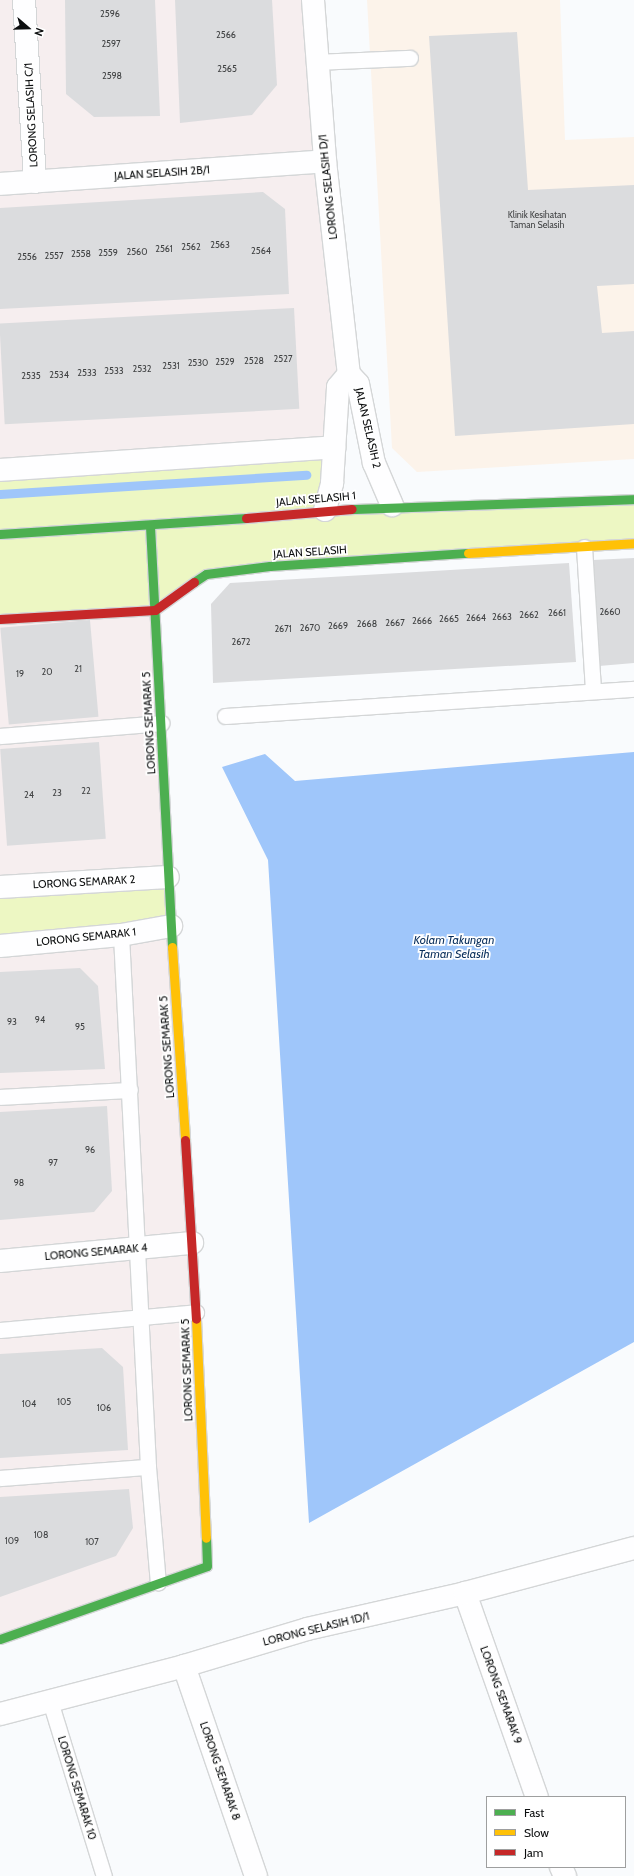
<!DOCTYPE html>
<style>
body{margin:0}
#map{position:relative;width:634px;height:1876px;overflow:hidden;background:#f9fbfd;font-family:Cabin,sans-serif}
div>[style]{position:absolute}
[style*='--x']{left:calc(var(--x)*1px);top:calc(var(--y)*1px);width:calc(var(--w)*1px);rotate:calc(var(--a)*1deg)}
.commercial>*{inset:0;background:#f6eeef}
.medical>*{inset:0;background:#fcf3ea}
.green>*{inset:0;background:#edf7c3}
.water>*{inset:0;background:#9fc6fa}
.stream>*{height:9px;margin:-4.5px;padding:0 4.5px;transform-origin:4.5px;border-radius:4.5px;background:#9fc6fa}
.building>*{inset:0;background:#dbdcde;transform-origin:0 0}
.roads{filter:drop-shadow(1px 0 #d4d6d7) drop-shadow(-1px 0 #d4d6d7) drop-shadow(0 1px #d4d6d7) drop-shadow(0 -1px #d4d6d7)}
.lane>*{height:15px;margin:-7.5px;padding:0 7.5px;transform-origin:7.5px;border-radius:7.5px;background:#fefeff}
.street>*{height:22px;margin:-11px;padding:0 11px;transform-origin:11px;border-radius:11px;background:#fefeff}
.fast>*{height:9px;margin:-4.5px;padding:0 4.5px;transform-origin:4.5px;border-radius:4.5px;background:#4caf50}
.slow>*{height:9px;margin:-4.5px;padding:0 4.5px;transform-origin:4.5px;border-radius:4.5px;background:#ffc107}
.jam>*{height:9px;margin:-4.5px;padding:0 4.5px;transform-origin:4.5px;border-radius:4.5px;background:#c62828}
span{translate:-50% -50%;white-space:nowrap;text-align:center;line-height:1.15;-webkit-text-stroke:3.5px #fff;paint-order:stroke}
.number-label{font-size:9px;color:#404243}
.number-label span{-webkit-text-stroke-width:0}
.street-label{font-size:11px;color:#0c0e0f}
.water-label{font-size:12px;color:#092f5c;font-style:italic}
.legend{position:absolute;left:486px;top:1796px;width:140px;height:72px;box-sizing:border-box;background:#fff;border:1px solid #9e9f9f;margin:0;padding:5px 7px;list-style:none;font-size:12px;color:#0c0e0f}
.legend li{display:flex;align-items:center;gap:8px;height:20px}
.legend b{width:20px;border:1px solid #9e9f9f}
.north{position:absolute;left:8px;top:8px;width:40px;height:40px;-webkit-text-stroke:3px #fff;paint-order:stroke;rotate:110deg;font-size:11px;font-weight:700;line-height:16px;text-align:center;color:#0c0e0f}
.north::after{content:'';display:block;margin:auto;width:14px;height:18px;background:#0c0e0f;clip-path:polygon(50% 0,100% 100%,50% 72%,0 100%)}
</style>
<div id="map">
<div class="commercial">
<div style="clip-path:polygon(0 0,313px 0,349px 374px,334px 447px,151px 525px,207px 1566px,0 1639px)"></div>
</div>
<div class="medical">
<div style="clip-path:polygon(367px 0,560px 0,565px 140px,634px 137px,634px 459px,417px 472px,392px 448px)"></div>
</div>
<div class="green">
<div style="clip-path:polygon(334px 447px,325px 510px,634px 499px,634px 542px,206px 574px,155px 610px,0 619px,0 470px)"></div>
<div style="clip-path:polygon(168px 877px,171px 926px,0 945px,0 887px)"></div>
</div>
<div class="water">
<div style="clip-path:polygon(634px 752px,634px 1342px,309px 1523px,268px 860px,222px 767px,265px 754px,295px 781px)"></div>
</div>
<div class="stream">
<div style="--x:0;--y:494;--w:307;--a:-3.6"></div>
</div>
<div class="building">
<div style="clip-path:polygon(65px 0,155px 0,160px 116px,94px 117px,66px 94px)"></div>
<div style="clip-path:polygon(175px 0,272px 0,277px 85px,252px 115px,180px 123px)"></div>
<div style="clip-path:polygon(517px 32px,528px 190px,634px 185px,634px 284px,597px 286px,602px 333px,634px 331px,634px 424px,455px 436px,429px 36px)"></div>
<div style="clip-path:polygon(263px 192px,285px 209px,289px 294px,0 309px,0 208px)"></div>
<div style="left:294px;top:308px;width:101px;height:295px;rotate:87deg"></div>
<div style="clip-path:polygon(634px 558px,634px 663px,599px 666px,593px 560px)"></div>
<div style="clip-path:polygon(569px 563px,576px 662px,213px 683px,211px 604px,230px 583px)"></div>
<div style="left:90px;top:620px;width:97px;height:90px;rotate:85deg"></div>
<div style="left:99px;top:742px;width:97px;height:99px;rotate:86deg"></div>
<div style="clip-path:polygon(80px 968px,98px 986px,105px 1069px,0 1073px,0 972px)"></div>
<div style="clip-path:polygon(107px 1106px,112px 1191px,94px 1212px,0 1220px,0 1112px)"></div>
<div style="clip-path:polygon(102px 1348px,123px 1367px,128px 1450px,0 1458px,0 1354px)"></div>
<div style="clip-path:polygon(129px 1489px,133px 1528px,116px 1556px,0 1597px,0 1497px)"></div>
</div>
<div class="roads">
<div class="lane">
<div style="--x:317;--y:62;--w:93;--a:-2.5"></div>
<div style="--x:584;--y:547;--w:144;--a:86.4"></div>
<div style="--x:225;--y:716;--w:410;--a:-3.8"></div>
<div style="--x:0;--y:736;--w:162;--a:-4.6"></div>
<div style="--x:121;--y:935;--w:533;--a:87.09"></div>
<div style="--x:148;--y:1467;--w:116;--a:85.1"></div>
<div style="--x:0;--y:1097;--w:130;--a:-3.1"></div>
<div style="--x:0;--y:1330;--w:197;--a:-5.2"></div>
<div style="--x:0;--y:1478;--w:148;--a:-4.3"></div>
<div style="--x:50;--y:1701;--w:183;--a:72.9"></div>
</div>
<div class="street">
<div style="--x:24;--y:0;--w:182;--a:86.5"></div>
<div style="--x:313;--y:0;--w:161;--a:85.7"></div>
<div style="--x:325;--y:161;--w:214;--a:83.6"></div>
<div style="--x:0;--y:184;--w:326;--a:-4"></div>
<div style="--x:349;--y:374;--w:13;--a:48"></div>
<div style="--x:358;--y:384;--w:81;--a:78.6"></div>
<div style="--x:374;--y:463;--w:46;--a:66.8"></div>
<div style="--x:0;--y:470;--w:335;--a:-3.9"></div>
<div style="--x:325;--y:510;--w:28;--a:-75"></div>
<div style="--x:332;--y:483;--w:96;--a:-86.4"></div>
<div style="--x:338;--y:387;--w:17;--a:-50"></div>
<div style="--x:0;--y:887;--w:168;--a:-3.4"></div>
<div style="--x:0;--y:946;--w:121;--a:-5.2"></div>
<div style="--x:121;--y:935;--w:51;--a:-10.2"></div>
<div style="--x:0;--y:1261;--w:193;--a:-5.4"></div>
<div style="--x:465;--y:1593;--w:216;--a:70.6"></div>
<div style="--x:184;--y:1666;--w:222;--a:71.1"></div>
<div style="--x:0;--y:1714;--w:190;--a:-14.6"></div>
<div style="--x:184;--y:1666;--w:128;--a:-16.7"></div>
<div style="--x:307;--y:1629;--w:162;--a:-12.8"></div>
<div style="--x:465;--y:1593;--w:175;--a:-14.9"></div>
<div style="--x:561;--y:1867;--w:10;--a:66"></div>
</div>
<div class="fast">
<div style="--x:352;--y:509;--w:282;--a:-2"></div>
<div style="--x:150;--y:526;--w:422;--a:87"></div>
<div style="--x:0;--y:534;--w:247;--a:-3.7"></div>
<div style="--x:194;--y:582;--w:14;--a:-34"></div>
<div style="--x:206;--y:574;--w:64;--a:-7.1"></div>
<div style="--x:270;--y:566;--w:198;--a:-3.8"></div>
<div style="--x:0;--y:1639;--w:219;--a:-19.4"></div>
<div style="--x:207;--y:1566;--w:28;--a:-92"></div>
</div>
<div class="slow">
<div style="--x:468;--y:553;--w:166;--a:-3.4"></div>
<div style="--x:172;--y:947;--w:193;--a:86.1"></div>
<div style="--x:196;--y:1319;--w:219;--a:87.4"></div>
</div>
<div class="jam">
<div style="--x:246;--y:518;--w:106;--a:-4.9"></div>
<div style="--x:0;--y:619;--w:155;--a:-3.3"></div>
<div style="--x:155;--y:610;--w:48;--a:-35.7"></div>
<div style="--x:185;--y:1140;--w:179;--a:86.5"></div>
</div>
</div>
<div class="number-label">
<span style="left:110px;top:14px">2596</span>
<span style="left:226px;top:35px">2566</span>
<span style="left:111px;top:44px">2597</span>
<span style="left:227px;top:69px">2565</span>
<span style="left:112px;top:76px">2598</span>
<span style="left:537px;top:220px">Klinik Kesihatan<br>Taman Selasih</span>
<span style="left:220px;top:245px">2563</span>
<span style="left:191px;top:247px">2562</span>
<span style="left:164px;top:249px">2561</span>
<span style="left:261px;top:251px">2564</span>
<span style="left:137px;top:252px">2560</span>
<span style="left:108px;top:253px">2559</span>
<span style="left:81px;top:254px">2558</span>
<span style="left:54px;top:256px">2557</span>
<span style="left:27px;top:257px">2556</span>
<span style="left:283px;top:359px">2527</span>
<span style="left:254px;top:361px">2528</span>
<span style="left:225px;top:362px">2529</span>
<span style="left:198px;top:363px">2530</span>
<span style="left:171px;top:366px">2531</span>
<span style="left:142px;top:369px">2532</span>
<span style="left:114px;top:371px">2533</span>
<span style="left:87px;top:373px">2533</span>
<span style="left:59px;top:375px">2534</span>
<span style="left:31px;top:376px">2535</span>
<span style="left:610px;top:612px">2660</span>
<span style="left:557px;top:613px">2661</span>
<span style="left:529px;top:615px">2662</span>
<span style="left:502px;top:617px">2663</span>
<span style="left:476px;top:618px">2664</span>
<span style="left:449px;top:619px">2665</span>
<span style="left:422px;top:621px">2666</span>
<span style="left:395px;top:623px">2667</span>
<span style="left:367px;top:624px">2668</span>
<span style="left:338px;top:626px">2669</span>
<span style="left:310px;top:628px">2670</span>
<span style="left:283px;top:629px">2671</span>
<span style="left:241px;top:642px">2672</span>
<span style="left:78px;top:669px">21</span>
<span style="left:47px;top:672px">20</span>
<span style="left:20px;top:674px">19</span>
<span style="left:86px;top:791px">22</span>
<span style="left:57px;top:793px">23</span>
<span style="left:29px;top:795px">24</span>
<span style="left:40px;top:1020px">94</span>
<span style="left:12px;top:1022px">93</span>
<span style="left:80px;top:1027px">95</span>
<span style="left:90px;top:1150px">96</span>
<span style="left:53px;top:1163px">97</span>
<span style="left:19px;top:1183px">98</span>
<span style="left:64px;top:1402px">105</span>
<span style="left:29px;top:1404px">104</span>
<span style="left:104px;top:1408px">106</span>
<span style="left:41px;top:1535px">108</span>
<span style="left:12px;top:1541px">109</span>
<span style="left:92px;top:1542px">107</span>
</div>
<div class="street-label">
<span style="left:31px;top:115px;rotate:-93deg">LORONG SELASIH C/1</span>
<span style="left:162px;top:173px;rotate:-4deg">JALAN SELASIH 2B/1</span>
<span style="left:328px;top:187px;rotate:-96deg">LORONG SELASIH D/1</span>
<span style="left:368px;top:428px;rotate:77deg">JALAN SELASIH 2</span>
<span style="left:316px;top:499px;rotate:-5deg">JALAN SELASIH 1</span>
<span style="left:310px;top:552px;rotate:-4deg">JALAN SELASIH</span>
<span style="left:149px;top:723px;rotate:-93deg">LORONG SEMARAK 5</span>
<span style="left:84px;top:882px;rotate:-3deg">LORONG SEMARAK 2</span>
<span style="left:86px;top:937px;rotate:-6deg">LORONG SEMARAK 1</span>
<span style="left:167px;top:1047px;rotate:-94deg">LORONG SEMARAK 5</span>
<span style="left:96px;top:1252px;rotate:-5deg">LORONG SEMARAK 4</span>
<span style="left:187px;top:1370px;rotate:-92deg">LORONG SEMARAK 5</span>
<span style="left:316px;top:1629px;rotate:-14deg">LORONG SELASIH 1D/1</span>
<span style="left:501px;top:1695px;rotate:70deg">LORONG SEMARAK 9</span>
<span style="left:220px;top:1771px;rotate:71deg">LORONG SEMARAK 8</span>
<span style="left:77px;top:1788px;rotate:73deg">LORONG SEMARAK 10</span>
</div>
<div class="water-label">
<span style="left:454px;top:947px">Kolam Takungan<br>Taman Selasih</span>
</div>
<ul class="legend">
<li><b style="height:5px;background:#4caf50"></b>Fast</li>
<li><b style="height:5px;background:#ffc107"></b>Slow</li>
<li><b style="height:5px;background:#c62828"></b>Jam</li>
</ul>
<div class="north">N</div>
</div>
